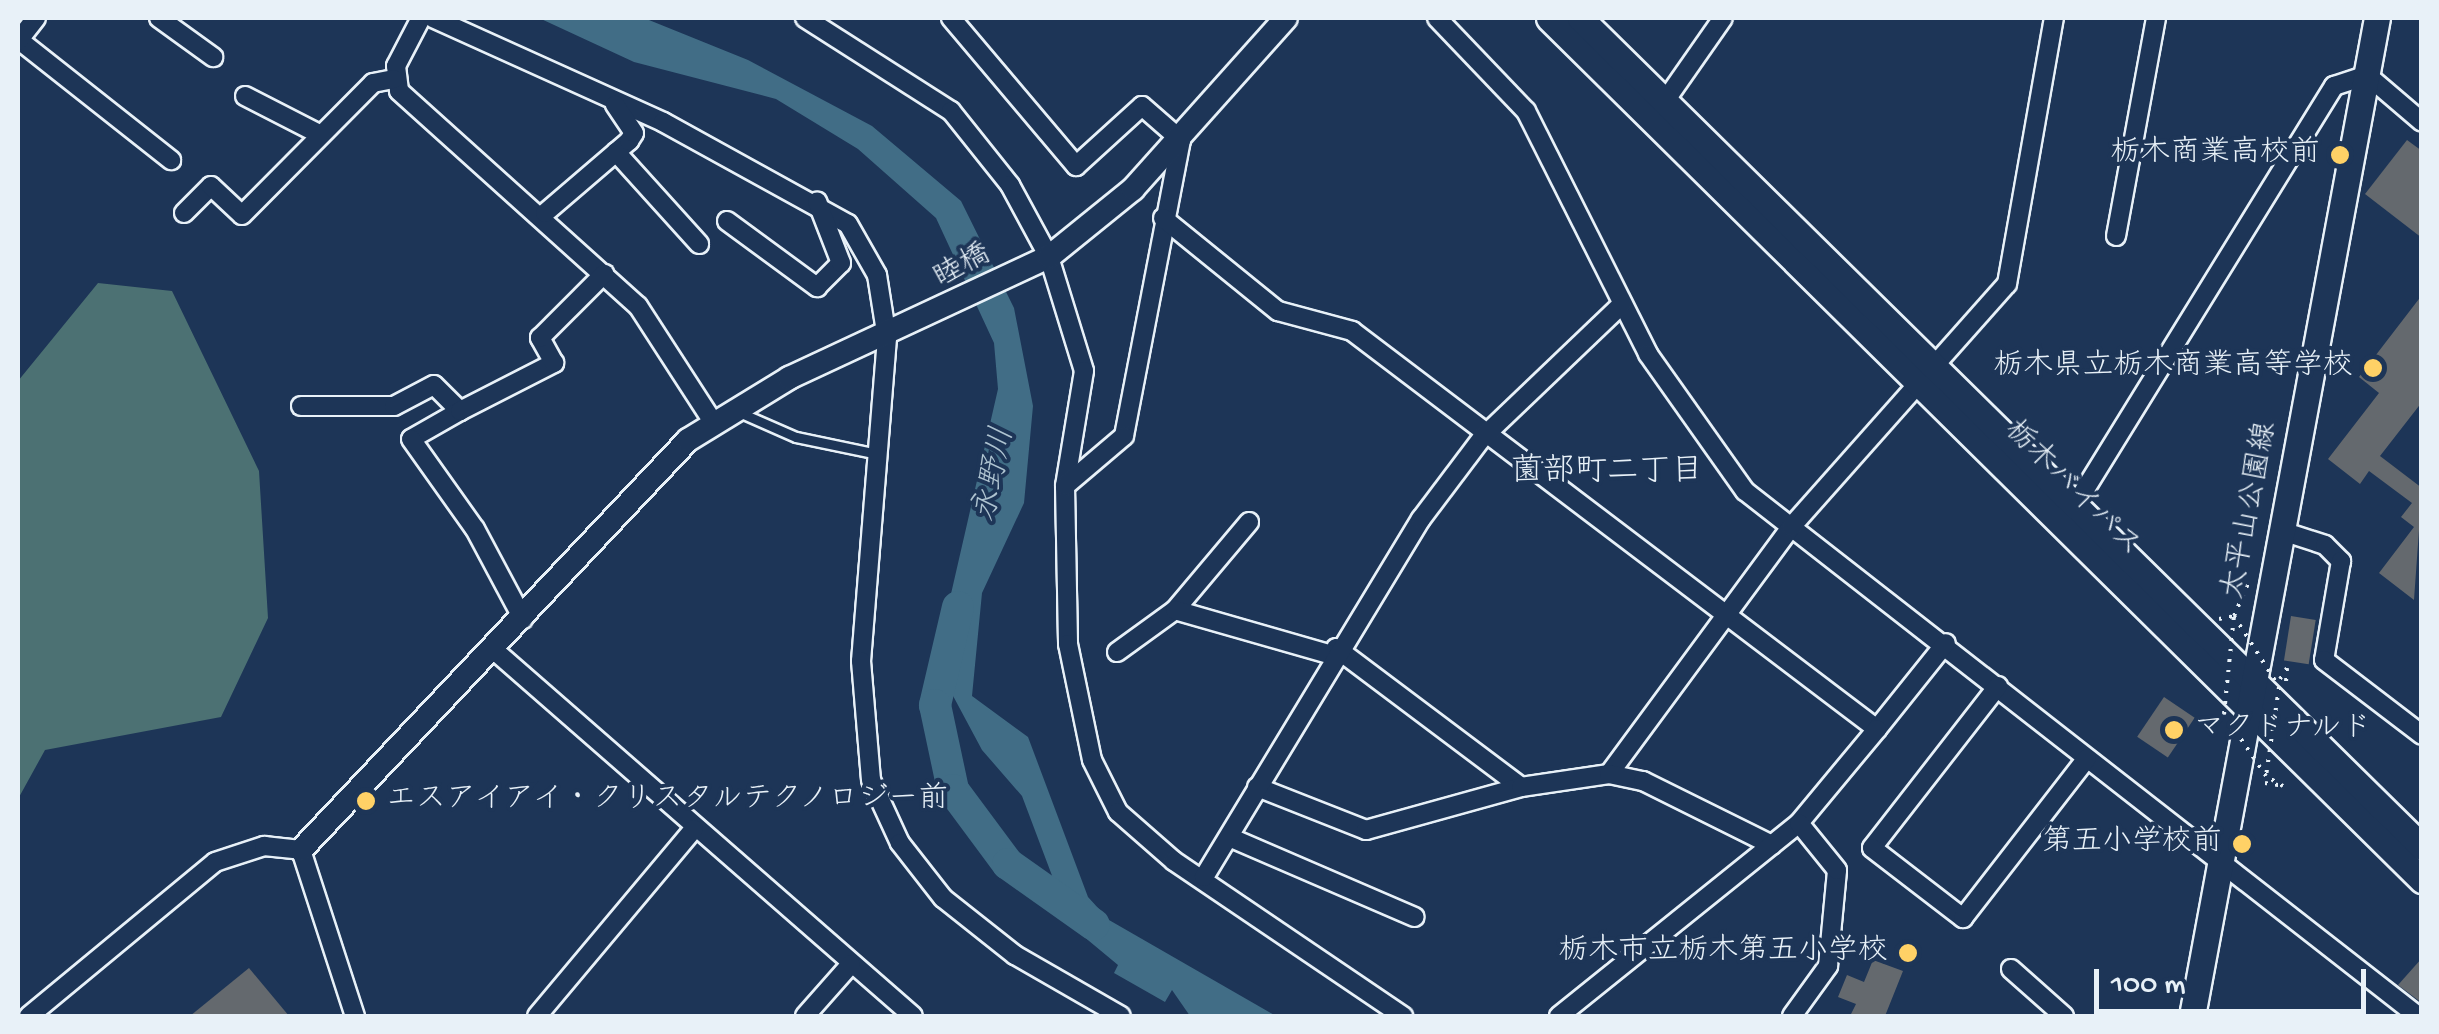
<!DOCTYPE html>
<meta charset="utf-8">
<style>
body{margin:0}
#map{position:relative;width:2439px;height:1034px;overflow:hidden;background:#1d3557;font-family:"Gochi Hand","Klee One",sans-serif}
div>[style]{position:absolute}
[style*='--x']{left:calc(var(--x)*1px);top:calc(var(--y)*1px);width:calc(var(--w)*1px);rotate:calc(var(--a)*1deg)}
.green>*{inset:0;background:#4c7173}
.water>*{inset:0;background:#416d86}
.river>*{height:32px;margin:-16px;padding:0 16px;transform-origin:16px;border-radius:16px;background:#416d86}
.building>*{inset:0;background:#64696e;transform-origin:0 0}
.path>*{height:4px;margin-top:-2px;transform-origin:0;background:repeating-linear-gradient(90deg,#e8f1f8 0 2.5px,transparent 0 10.5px)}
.roads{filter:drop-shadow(2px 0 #e8f1f8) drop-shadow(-2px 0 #e8f1f8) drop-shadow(0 2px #e8f1f8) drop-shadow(0 -2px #e8f1f8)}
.service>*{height:9px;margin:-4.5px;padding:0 4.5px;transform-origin:4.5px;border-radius:4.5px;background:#1d3557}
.minor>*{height:18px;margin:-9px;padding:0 9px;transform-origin:9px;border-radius:9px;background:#1d3557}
.tertiary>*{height:22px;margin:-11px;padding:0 11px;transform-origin:11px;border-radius:11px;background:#1d3557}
.secondary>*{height:25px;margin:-12.5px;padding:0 12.5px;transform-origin:12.5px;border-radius:12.5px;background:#1d3557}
.path-bridge>*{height:4px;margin-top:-2px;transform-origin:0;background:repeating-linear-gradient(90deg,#e8f1f8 0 2.5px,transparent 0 10.5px)}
.dots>*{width:28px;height:28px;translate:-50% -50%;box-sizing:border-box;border:5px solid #1d3557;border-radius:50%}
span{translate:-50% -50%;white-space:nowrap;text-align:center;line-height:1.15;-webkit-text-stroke:8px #1d3557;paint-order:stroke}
.poi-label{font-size:30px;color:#e8f1f8}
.right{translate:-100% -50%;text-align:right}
.left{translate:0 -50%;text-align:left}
.street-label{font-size:30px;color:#e8f1f8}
.neighbourhood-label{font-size:32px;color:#e8f1f8}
.water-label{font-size:32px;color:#aec3d0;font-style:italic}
.frame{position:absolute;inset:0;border:20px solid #e8f1f8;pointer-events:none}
.scale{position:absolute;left:2094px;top:969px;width:272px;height:45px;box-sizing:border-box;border:5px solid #e8f1f8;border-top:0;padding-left:12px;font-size:30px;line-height:35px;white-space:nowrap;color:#e8f1f8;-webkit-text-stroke:8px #1d3557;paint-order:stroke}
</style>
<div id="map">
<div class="green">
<div style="clip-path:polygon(98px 283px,172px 291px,259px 471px,268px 618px,221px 717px,45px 750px,18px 799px,18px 381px)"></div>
</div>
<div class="water">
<div style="clip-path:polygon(539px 18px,644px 18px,748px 60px,872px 126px,961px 201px,1014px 308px,1033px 406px,1024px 503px,982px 593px,972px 696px,1028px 737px,1088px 897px,1109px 920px,1276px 1016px,1190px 1016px,1172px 990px,1165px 1002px,1114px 973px,1118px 965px,1071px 926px,1022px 796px,982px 750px,944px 679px,945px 620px,998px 389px,994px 343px,936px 218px,858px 149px,776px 99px,634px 62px)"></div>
</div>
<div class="river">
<div style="--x:958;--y:607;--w:101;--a:103.2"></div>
<div style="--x:935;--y:705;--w:87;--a:78"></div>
<div style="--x:953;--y:790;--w:92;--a:53.4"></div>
<div style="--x:1008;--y:864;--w:105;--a:35.3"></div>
</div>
<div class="building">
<div style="clip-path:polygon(2407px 140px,2422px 151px,2422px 238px,2365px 194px)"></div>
<div style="clip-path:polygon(2422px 295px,2422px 402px,2380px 456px,2422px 488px,2414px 600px,2379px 573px,2414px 527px,2401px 517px,2412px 503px,2369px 471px,2360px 484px,2328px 459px,2379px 393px,2359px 377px)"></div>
<div style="left:2291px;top:616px;width:25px;height:45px;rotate:9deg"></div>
<div style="left:2164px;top:697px;width:37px;height:48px;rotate:34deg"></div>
<div style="clip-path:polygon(2422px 958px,2422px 1003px,2398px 985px)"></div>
<div style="clip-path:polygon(1873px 960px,1903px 971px,1885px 1016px,1850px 1016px,1856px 1004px,1838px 997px,1847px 975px,1864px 982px)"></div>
<div style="clip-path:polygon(249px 968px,289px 1016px,190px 1016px)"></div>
</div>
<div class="path">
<div style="--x:2219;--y:619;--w:15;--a:-11"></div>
<div style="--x:2234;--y:616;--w:40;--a:-66.6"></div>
<div style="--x:2280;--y:679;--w:13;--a:-58"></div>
<div style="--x:2287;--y:668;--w:14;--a:94"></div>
<div style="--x:2265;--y:783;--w:18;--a:9"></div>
<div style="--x:2283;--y:786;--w:20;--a:-150"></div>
</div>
<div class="roads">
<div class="service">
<div style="--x:741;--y:413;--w:60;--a:23.6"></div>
<div style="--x:796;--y:437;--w:84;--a:11.7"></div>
</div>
<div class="minor">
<div style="--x:159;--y:18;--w:67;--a:35.8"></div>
<div style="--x:421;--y:18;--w:54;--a:117.5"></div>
<div style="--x:396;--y:66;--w:25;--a:83"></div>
<div style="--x:399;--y:91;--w:321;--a:42"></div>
<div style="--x:638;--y:306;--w:138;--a:57.1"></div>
<div style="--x:433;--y:18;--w:252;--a:24.3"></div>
<div style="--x:663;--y:122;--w:211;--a:28.9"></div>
<div style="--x:848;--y:224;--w:59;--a:60.4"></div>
<div style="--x:877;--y:275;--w:64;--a:81"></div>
<div style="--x:887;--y:338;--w:324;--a:94.6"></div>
<div style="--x:861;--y:661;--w:119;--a:85.2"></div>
<div style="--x:871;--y:780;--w:69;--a:65.3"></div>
<div style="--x:900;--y:843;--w:70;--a:52"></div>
<div style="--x:943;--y:898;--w:92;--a:38.4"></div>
<div style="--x:1015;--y:955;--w:122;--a:29.9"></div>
<div style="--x:805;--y:18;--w:173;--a:32.5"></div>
<div style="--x:951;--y:111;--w:95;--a:51.4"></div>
<div style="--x:1010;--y:185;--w:82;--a:61.6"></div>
<div style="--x:1049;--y:257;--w:119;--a:72.9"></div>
<div style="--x:1084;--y:371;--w:117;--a:99.4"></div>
<div style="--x:1065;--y:486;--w:158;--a:88.9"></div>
<div style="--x:1068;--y:644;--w:118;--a:78.3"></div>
<div style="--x:1092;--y:760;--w:58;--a:63.4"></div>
<div style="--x:1118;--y:812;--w:74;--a:41.2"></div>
<div style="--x:1174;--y:861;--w:277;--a:34.1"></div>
<div style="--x:951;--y:18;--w:194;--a:49.8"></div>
<div style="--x:1076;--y:166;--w:89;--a:-42.3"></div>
<div style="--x:1142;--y:106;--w:52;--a:41.1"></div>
<div style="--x:1181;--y:140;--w:301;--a:100.9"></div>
<div style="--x:1124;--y:436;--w:77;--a:139.7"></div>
<div style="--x:1437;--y:18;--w:129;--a:46.3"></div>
<div style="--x:1526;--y:111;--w:272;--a:63.3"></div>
<div style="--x:1648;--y:354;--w:168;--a:54.7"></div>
<div style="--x:1745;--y:491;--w:854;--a:37.96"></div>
<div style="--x:19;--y:40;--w:194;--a:38.3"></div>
<div style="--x:18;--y:41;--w:29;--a:-52"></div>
<div style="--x:245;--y:96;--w:85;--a:27.2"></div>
<div style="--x:1665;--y:101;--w:101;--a:-55.1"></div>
<div style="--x:616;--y:152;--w:124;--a:47.9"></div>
<div style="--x:184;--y:213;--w:38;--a:-45"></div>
<div style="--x:211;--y:186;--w:42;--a:43.1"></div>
<div style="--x:242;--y:215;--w:186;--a:-45.2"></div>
<div style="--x:373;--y:83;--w:21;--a:-11"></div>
<div style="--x:545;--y:213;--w:111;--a:-40.6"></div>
<div style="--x:629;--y:141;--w:9;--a:-58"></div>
<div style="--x:634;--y:133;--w:34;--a:-124"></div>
<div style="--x:1163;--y:218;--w:148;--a:39"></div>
<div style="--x:1278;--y:311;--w:77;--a:15.1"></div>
<div style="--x:1352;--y:331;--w:659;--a:37.17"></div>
<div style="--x:1877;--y:729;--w:110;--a:-51.3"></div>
<div style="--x:727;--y:221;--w:112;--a:36.3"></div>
<div style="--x:817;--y:287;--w:34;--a:-45"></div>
<div style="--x:841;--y:263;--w:66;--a:-111.2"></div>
<div style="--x:2116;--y:236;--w:222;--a:-79.6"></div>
<div style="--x:301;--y:406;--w:93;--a:0"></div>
<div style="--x:394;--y:406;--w:45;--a:-27.7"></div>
<div style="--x:434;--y:385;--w:37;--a:45"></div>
<div style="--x:460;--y:411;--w:56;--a:150.3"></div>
<div style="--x:411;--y:439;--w:110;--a:54.6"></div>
<div style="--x:475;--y:529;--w:102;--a:61.9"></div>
<div style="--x:460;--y:411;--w:106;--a:-27.1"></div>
<div style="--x:554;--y:363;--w:29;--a:-119"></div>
<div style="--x:540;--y:338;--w:91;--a:-45"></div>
<div style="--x:2071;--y:512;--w:501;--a:-58.31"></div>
<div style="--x:2334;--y:86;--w:35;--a:-18"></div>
<div style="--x:2367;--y:75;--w:72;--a:40.5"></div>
<div style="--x:2282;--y:531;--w:45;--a:18"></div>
<div style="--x:2325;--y:545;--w:23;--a:45"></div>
<div style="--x:2341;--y:561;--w:100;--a:99.7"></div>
<div style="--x:2324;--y:660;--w:123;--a:37.4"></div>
<div style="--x:1175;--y:610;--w:115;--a:-49.9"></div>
<div style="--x:1336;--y:648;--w:231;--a:36.9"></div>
<div style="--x:494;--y:650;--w:556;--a:41.14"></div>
<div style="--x:1117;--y:652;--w:72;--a:-35.9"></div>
<div style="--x:1175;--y:610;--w:163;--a:16"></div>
<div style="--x:1998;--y:686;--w:205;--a:127.9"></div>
<div style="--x:1872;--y:848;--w:115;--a:37.6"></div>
<div style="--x:1963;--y:918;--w:202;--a:-52.2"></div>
<div style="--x:1609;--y:774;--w:307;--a:-53.6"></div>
<div style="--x:1791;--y:527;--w:325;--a:-48.4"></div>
<div style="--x:2007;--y:284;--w:270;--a:-80"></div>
<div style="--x:1257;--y:787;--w:117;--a:21.5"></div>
<div style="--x:1366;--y:830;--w:161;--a:-15.5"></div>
<div style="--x:1521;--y:787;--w:89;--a:-8.4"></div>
<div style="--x:1609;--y:774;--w:35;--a:12"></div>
<div style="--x:1643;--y:781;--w:144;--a:26.4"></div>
<div style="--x:1229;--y:837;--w:202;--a:23.3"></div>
<div style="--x:1204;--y:877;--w:419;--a:-58.8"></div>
<div style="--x:1421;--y:519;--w:101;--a:-53"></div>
<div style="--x:1482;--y:438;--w:194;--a:-43.7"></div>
<div style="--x:2011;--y:969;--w:71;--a:41.6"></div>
<div style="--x:29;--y:1016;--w:241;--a:-39.6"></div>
<div style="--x:215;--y:862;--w:52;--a:-18.1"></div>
<div style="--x:264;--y:846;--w:37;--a:6"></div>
<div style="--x:301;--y:850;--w:175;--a:72"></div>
<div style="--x:537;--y:1016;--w:244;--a:-50"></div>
<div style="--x:805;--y:1016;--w:69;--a:-48.5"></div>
<div style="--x:1559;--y:1016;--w:308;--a:-38.8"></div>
<div style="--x:1799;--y:823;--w:122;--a:-50.3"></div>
<div style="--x:1792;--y:1016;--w:62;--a:-54.2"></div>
<div style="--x:1828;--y:966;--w:96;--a:-84.6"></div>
<div style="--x:1837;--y:870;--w:60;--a:-129"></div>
</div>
<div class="tertiary">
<div style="--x:301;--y:850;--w:564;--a:-46.65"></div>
<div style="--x:688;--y:440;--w:119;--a:-31.5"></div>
<div style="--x:789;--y:378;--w:287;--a:-25"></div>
<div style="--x:1049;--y:257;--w:108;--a:-39"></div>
<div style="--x:1133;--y:189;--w:229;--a:-48.2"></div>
</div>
<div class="secondary">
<div style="--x:1549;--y:18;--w:1227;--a:44.64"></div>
<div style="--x:1580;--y:18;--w:1182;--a:44.55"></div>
<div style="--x:2192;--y:1016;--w:1015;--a:-79.5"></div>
</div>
</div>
<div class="path-bridge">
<div style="--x:2234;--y:616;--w:84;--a:57.6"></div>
<div style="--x:2279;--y:687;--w:90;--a:98.3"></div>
<div style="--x:2266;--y:776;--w:75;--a:-124.1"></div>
<div style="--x:2224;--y:714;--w:99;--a:-84.2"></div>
</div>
<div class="dots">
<div style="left:2340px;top:155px;background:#ffd166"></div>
<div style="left:2373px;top:368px;background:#ffd166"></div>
<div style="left:2174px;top:730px;background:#ffd166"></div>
<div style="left:366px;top:801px;background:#ffd166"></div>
<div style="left:2242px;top:844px;background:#ffd166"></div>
<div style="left:1908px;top:953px;background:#ffd166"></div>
</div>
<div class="poi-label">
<span class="right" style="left:2320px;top:155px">栃木商業高校前</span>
<span class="right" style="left:2353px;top:368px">栃木県立栃木商業高等学校</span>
<span class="left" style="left:2194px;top:730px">マクドナルド</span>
<span class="left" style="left:386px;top:801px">エスアイアイ・クリスタルテクノロジー前</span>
<span class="right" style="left:2222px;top:844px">第五小学校前</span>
<span class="right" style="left:1888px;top:953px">栃木市立栃木第五小学校</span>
</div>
<div class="street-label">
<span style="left:963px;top:268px;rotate:-28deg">睦橋</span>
<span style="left:2071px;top:490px;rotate:45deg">栃木バイパス</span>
<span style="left:2252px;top:511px;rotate:-79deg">太平山公園線</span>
</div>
<div class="neighbourhood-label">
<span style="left:1607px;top:473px">薗部町二丁目</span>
</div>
<div class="water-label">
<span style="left:996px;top:475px;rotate:-78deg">永野川</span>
</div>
<div class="frame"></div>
<div class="scale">100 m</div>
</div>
